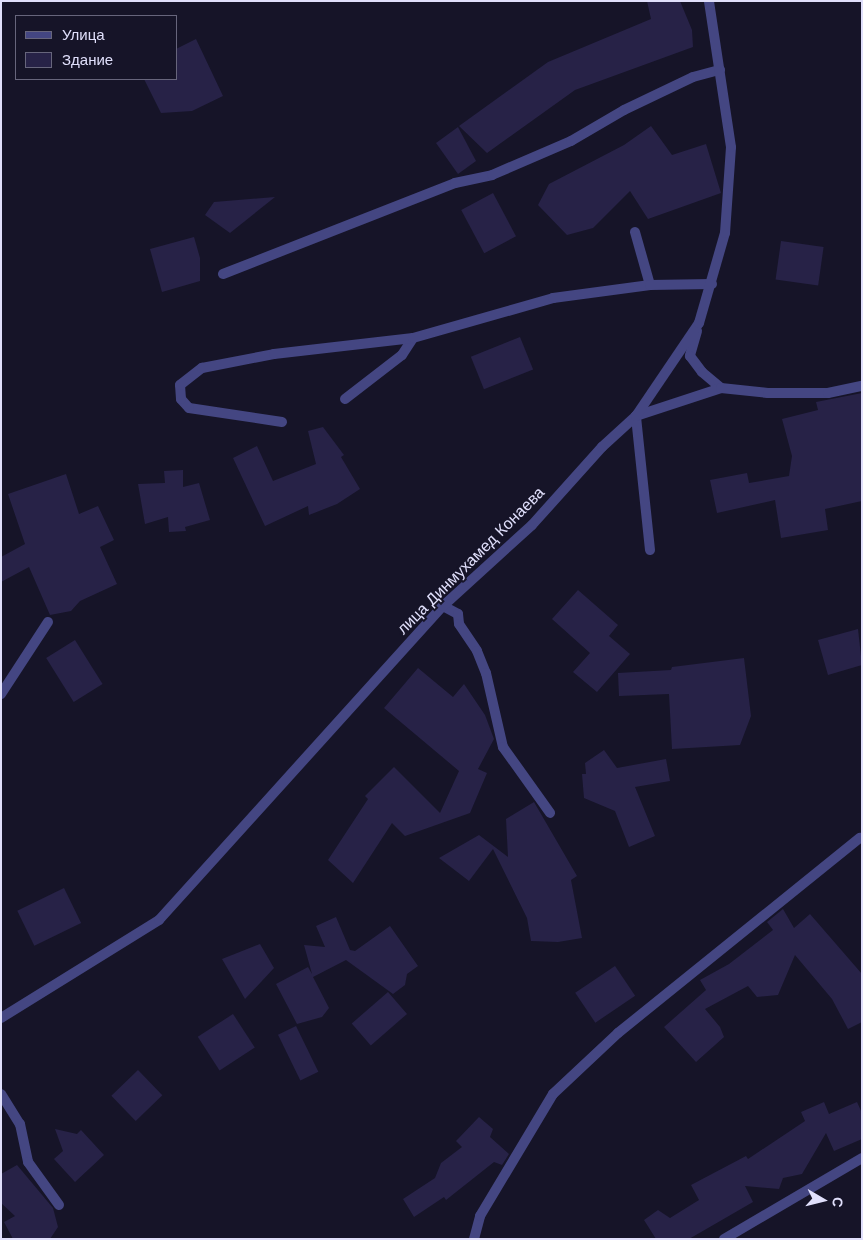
<!DOCTYPE html>
<meta charset="utf-8">
<style>
body{margin:0}
#map{position:relative;width:863px;height:1240px;overflow:hidden;background:#161428;font-family:Helvetica,sans-serif}
div>[style]{position:absolute}
[style*='--x']{left:calc(var(--x)*1px);top:calc(var(--y)*1px);width:calc(var(--w)*1px);rotate:calc(var(--a)*1deg)}
.building>*{inset:0;background:#272247;transform-origin:0 0}
.street>*{height:10px;margin:-5px;padding:0 5px;transform-origin:5px;border-radius:5px;background:#444682}
span{translate:-50% -50%;white-space:nowrap;text-align:center;line-height:1.15;-webkit-text-stroke:4px #161428;paint-order:stroke}
.street-label{font-size:16px;color:#e0dffb}
.frame{position:absolute;inset:0;border:2px solid #e0dffb;pointer-events:none}
.legend{position:absolute;left:15px;top:15px;width:162px;height:65px;box-sizing:border-box;background:#161428;border:1px solid #67657c;margin:0;padding:6px 9px;list-style:none;font-size:15px;color:#e0dffb}
.legend li{display:flex;align-items:center;gap:10px;height:25px}
.legend b{width:25px;border:1px solid #67657c}
.north{position:absolute;left:798px;top:1175px;width:50px;height:50px;-webkit-text-stroke:4px #161428;paint-order:stroke;rotate:98deg;font-size:14px;font-weight:700;line-height:20px;text-align:center;color:#e0dffb}
.north::after{content:'';display:block;margin:auto;width:18px;height:22px;background:#e0dffb;clip-path:polygon(50% 0,100% 100%,50% 72%,0 100%)}
</style>
<div id="map">
<div class="building">
<div style="clip-path:polygon(647px 1px,680px 1px,692px 30px,693px 47px,575px 90px,487px 153px,459px 126px,548px 62px,651px 19px)"></div>
<div style="clip-path:polygon(196px 39px,223px 96px,192px 111px,161px 113px,144px 79px,176px 79px,176px 49px)"></div>
<div style="clip-path:polygon(651px 126px,672px 155px,706px 144px,721px 193px,648px 219px,630px 191px,593px 228px,567px 235px,538px 205px,549px 184px,624px 145px)"></div>
<div style="clip-path:polygon(458px 127px,476px 161px,458px 174px,436px 143px)"></div>
<div style="left:493px;top:193px;width:49px;height:36px;rotate:62deg"></div>
<div style="clip-path:polygon(275px 197px,230px 233px,205px 215px,214px 202px)"></div>
<div style="clip-path:polygon(194px 237px,200px 258px,200px 281px,162px 292px,150px 249px)"></div>
<div style="left:781px;top:241px;width:43px;height:39px;rotate:8deg"></div>
<div style="left:520px;top:337px;width:35px;height:53px;rotate:68deg"></div>
<div style="clip-path:polygon(862px 393px,862px 501px,825px 509px,828px 530px,781px 538px,775px 500px,717px 513px,710px 480px,747px 473px,749px 483px,789px 476px,792px 456px,782px 419px,818px 410px,816px 402px)"></div>
<div style="clip-path:polygon(323px 427px,344px 455px,341px 457px,360px 489px,337px 504px,309px 515px,308px 506px,265px 526px,233px 458px,257px 446px,273px 481px,316px 464px,308px 431px)"></div>
<div style="clip-path:polygon(183px 470px,183px 487px,199px 483px,210px 520px,185px 527px,186px 531px,169px 532px,168px 517px,145px 524px,138px 484px,165px 483px,164px 471px)"></div>
<div style="clip-path:polygon(66px 474px,79px 514px,98px 506px,114px 540px,100px 547px,117px 584px,80px 601px,71px 611px,50px 615px,29px 567px,1px 582px,1px 557px,25px 544px,8px 494px)"></div>
<div style="clip-path:polygon(578px 590px,618px 625px,609px 636px,630px 654px,597px 692px,573px 672px,590px 653px,552px 619px)"></div>
<div style="clip-path:polygon(858px 629px,862px 665px,828px 675px,818px 640px)"></div>
<div style="left:75px;top:640px;width:52px;height:34px;rotate:58deg"></div>
<div style="clip-path:polygon(744px 658px,751px 716px,740px 745px,672px 749px,669px 694px,619px 696px,618px 673px,671px 670px,672px 667px)"></div>
<div style="clip-path:polygon(418px 668px,453px 697px,464px 684px,485px 715px,494px 739px,478px 769px,487px 773px,470px 813px,405px 836px,392px 823px,353px 883px,328px 860px,368px 799px,365px 796px,394px 767px,440px 813px,459px 771px,384px 708px)"></div>
<div style="clip-path:polygon(604px 750px,617px 768px,666px 759px,670px 781px,635px 787px,655px 836px,629px 847px,615px 811px,584px 798px,582px 774px,586px 774px,585px 763px)"></div>
<div style="clip-path:polygon(534px 802px,577px 876px,571px 880px,582px 938px,558px 942px,531px 941px,527px 918px,493px 849px,469px 881px,439px 858px,479px 835px,508px 857px,506px 819px)"></div>
<div style="left:64px;top:888px;width:39px;height:52px;rotate:64deg"></div>
<div style="clip-path:polygon(783px 909px,794px 928px,810px 914px,862px 974px,862px 1022px,848px 1029px,832px 999px,795px 955px,778px 995px,757px 997px,748px 986px,705px 1009px,720px 1027px,724px 1037px,696px 1062px,664px 1027px,706px 990px,700px 980px,729px 964px,773px 930px,767px 922px)"></div>
<div style="clip-path:polygon(336px 917px,350px 950px,355px 951px,390px 926px,418px 966px,407px 974px,405px 985px,393px 994px,346px 960px,313px 977px,329px 1008px,322px 1017px,297px 1024px,276px 984px,308px 967px,312px 974px,304px 945px,325px 947px,316px 926px)"></div>
<div style="clip-path:polygon(260px 944px,274px 968px,245px 999px,222px 959px)"></div>
<div style="left:615px;top:966px;width:36px;height:48px;rotate:56deg"></div>
<div style="left:388px;top:992px;width:29px;height:48px;rotate:49deg"></div>
<div style="left:233px;top:1014px;width:40px;height:42px;rotate:57deg"></div>
<div style="left:296px;top:1026px;width:51px;height:20px;rotate:64deg"></div>
<div style="left:138px;top:1070px;width:35px;height:37px;rotate:46deg"></div>
<div style="clip-path:polygon(824px 1102px,829px 1114px,857px 1102px,862px 1113px,862px 1139px,834px 1151px,826px 1133px,802px 1174px,783px 1178px,779px 1189px,745px 1186px,753px 1202px,689px 1239px,656px 1239px,644px 1220px,658px 1210px,670px 1218px,699px 1200px,691px 1185px,746px 1156px,748px 1159px,805px 1121px,801px 1112px)"></div>
<div style="clip-path:polygon(479px 1117px,493px 1129px,490px 1137px,509px 1154px,502px 1165px,494px 1162px,446px 1200px,444px 1197px,414px 1217px,403px 1199px,435px 1178px,441px 1163px,462px 1147px,456px 1141px)"></div>
<div style="clip-path:polygon(55px 1129px,77px 1134px,81px 1130px,104px 1155px,75px 1182px,54px 1159px,63px 1151px)"></div>
<div style="clip-path:polygon(17px 1165px,53px 1208px,58px 1227px,50px 1239px,13px 1239px,4px 1222px,15px 1216px,1px 1203px,1px 1174px)"></div>
</div>
<div class="street">
<div style="--x:635;--y:232;--w:55;--a:74.2"></div>
<div style="--x:223;--y:274;--w:249;--a:-21.4"></div>
<div style="--x:455;--y:183;--w:38;--a:-12"></div>
<div style="--x:492;--y:175;--w:86;--a:-23.3"></div>
<div style="--x:571;--y:141;--w:61;--a:-30.3"></div>
<div style="--x:624;--y:110;--w:76;--a:-25.6"></div>
<div style="--x:693;--y:77;--w:28;--a:-15"></div>
<div style="--x:697;--y:331;--w:26;--a:106"></div>
<div style="--x:690;--y:356;--w:20;--a:53"></div>
<div style="--x:702;--y:372;--w:25;--a:40"></div>
<div style="--x:345;--y:399;--w:72;--a:-37.7"></div>
<div style="--x:402;--y:355;--w:20;--a:-57"></div>
<div style="--x:282;--y:422;--w:94;--a:-171.4"></div>
<div style="--x:189;--y:408;--w:12;--a:-132"></div>
<div style="--x:181;--y:399;--w:14;--a:-94"></div>
<div style="--x:180;--y:385;--w:28;--a:-38"></div>
<div style="--x:202;--y:368;--w:73;--a:-11"></div>
<div style="--x:274;--y:354;--w:140;--a:-6.6"></div>
<div style="--x:413;--y:338;--w:146;--a:-15.9"></div>
<div style="--x:553;--y:298;--w:98;--a:-7.6"></div>
<div style="--x:650;--y:285;--w:62;--a:-0.9"></div>
<div style="--x:650;--y:550;--w:135;--a:-96"></div>
<div style="--x:636;--y:416;--w:89;--a:-18.2"></div>
<div style="--x:721;--y:388;--w:47;--a:6.1"></div>
<div style="--x:768;--y:393;--w:60;--a:0"></div>
<div style="--x:828;--y:393;--w:35;--a:-12"></div>
<div style="--x:443;--y:606;--w:17;--a:28"></div>
<div style="--x:458;--y:614;--w:10;--a:84"></div>
<div style="--x:459;--y:624;--w:32;--a:56"></div>
<div style="--x:477;--y:651;--w:24;--a:68"></div>
<div style="--x:486;--y:673;--w:76;--a:77.1"></div>
<div style="--x:503;--y:747;--w:81;--a:54.5"></div>
<div style="--x:1;--y:694;--w:86;--a:-56.9"></div>
<div style="--x:1;--y:1018;--w:186;--a:-31.8"></div>
<div style="--x:159;--y:920;--w:423;--a:-47.9"></div>
<div style="--x:443;--y:606;--w:120;--a:-42.3"></div>
<div style="--x:532;--y:525;--w:105;--a:-48.1"></div>
<div style="--x:602;--y:447;--w:46;--a:-42.4"></div>
<div style="--x:636;--y:416;--w:112;--a:-55.9"></div>
<div style="--x:699;--y:323;--w:94;--a:-73.9"></div>
<div style="--x:725;--y:233;--w:86;--a:-86"></div>
<div style="--x:731;--y:147;--w:148;--a:-98.6"></div>
<div style="--x:1;--y:1094;--w:36;--a:58"></div>
<div style="--x:20;--y:1124;--w:39;--a:78"></div>
<div style="--x:28;--y:1162;--w:53;--a:54.2"></div>
<div style="--x:474;--y:1239;--w:24;--a:-75"></div>
<div style="--x:480;--y:1216;--w:142;--a:-59.1"></div>
<div style="--x:553;--y:1094;--w:89;--a:-43.2"></div>
<div style="--x:618;--y:1033;--w:311;--a:-38.9"></div>
<div style="--x:724;--y:1239;--w:160;--a:-30.4"></div>
</div>
<div class="street-label">
<span style="left:471px;top:561px;rotate:-45deg">лица Динмухамед Конаева</span>
</div>
<div class="frame"></div>
<ul class="legend">
<li><b style="height:6px;background:#444682"></b>Улица</li>
<li><b style="height:14px;background:#272247"></b>Здание</li>
</ul>
<div class="north">С</div>
</div>
